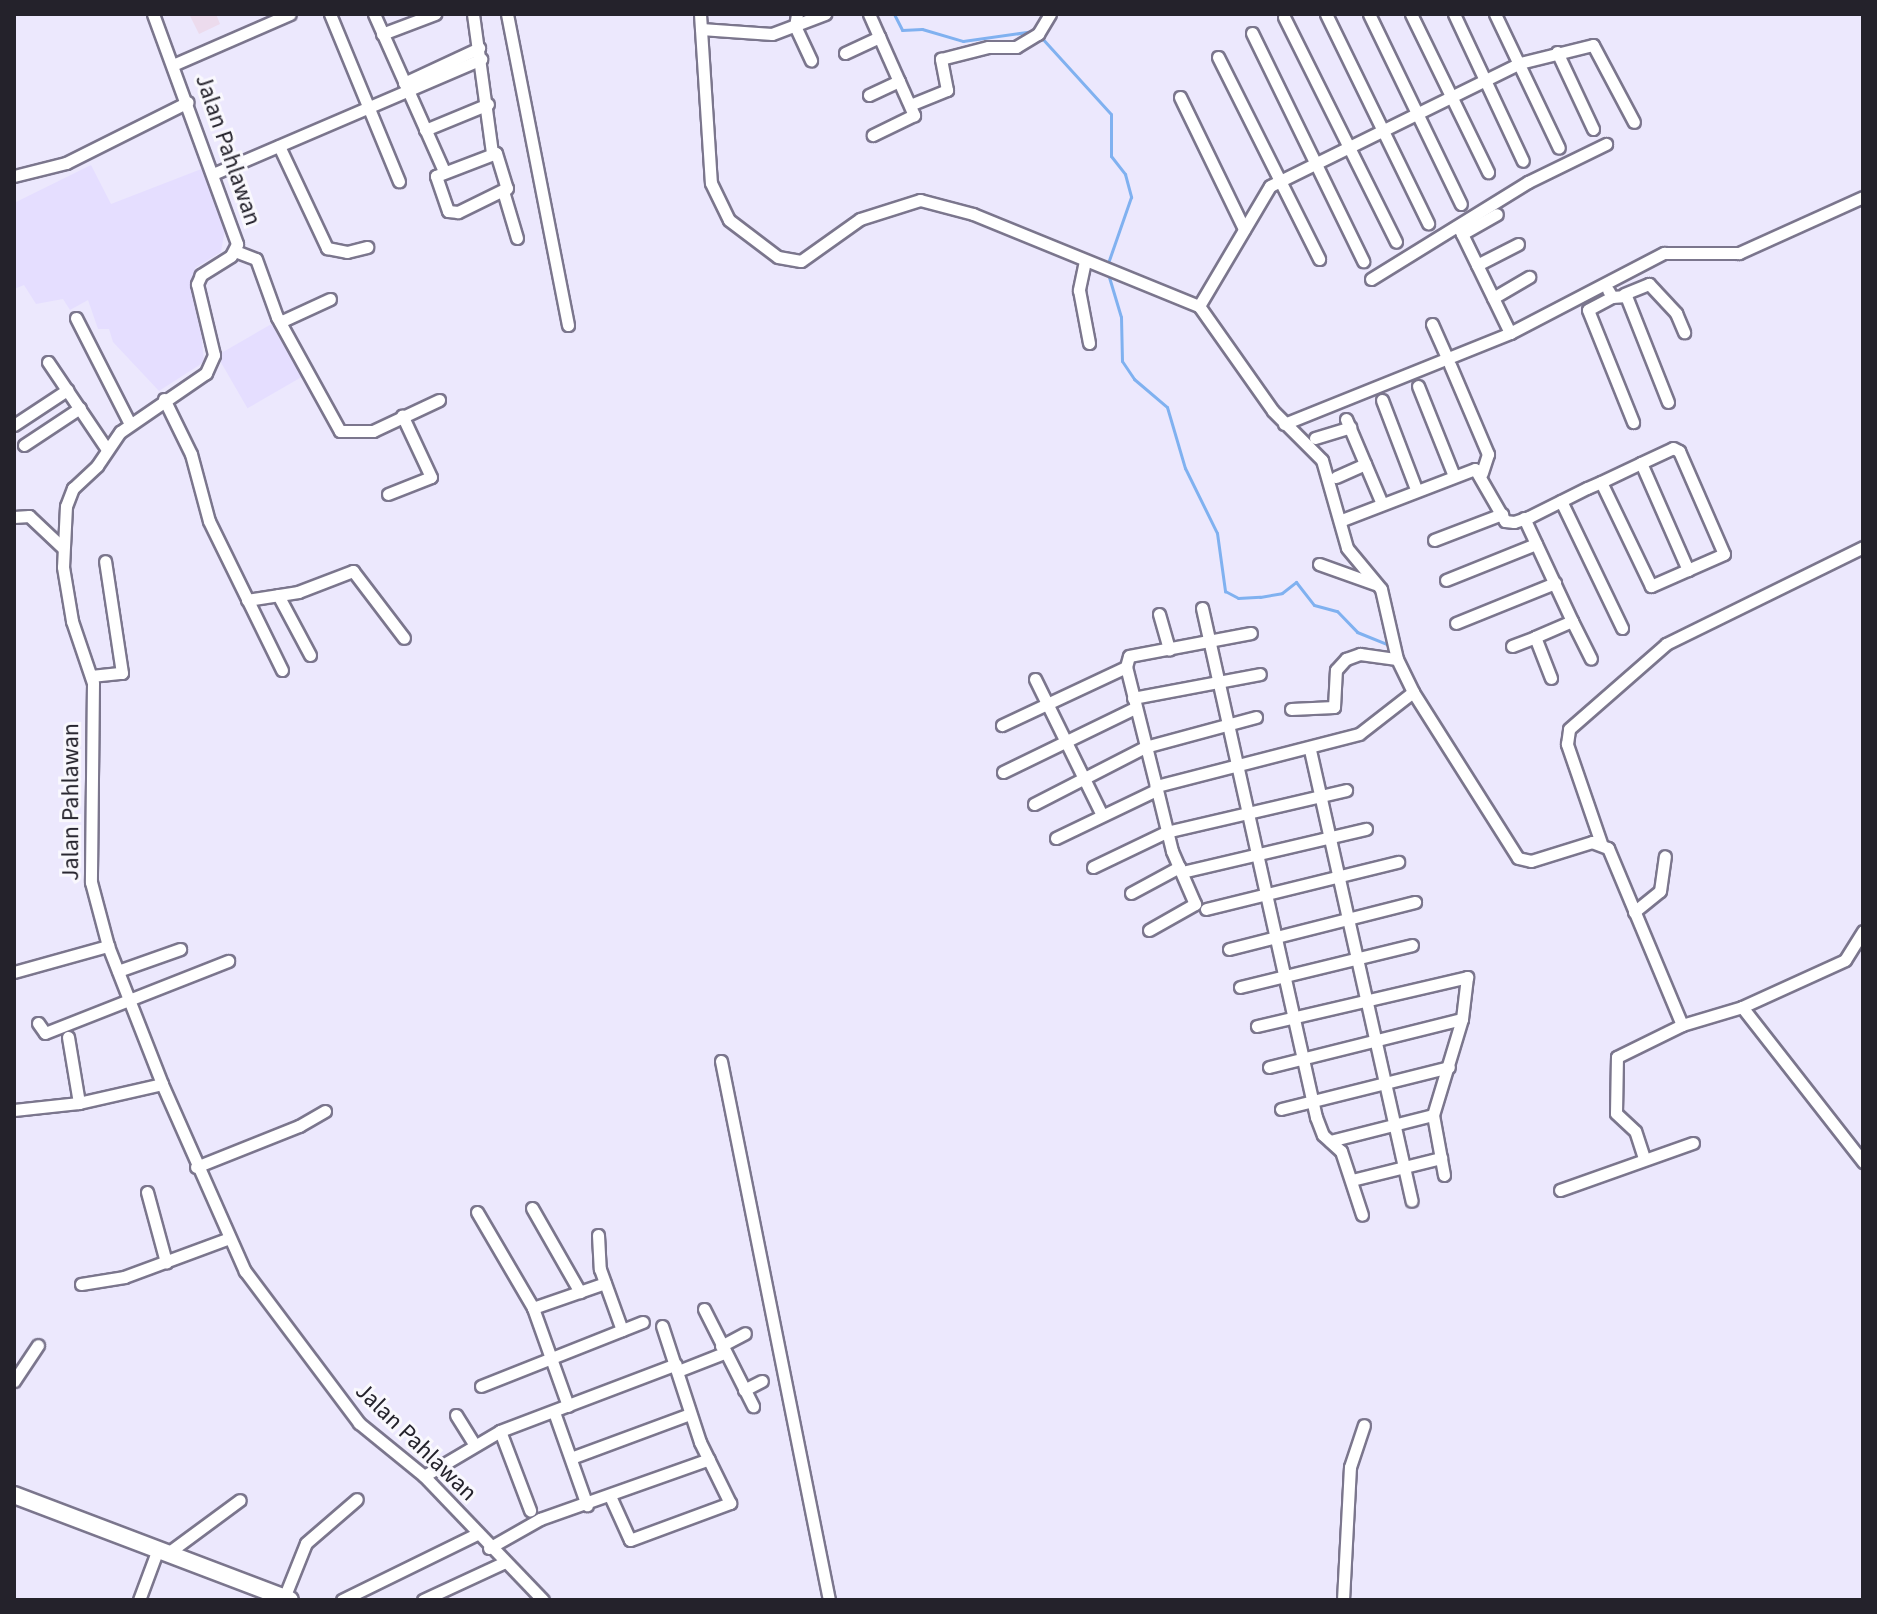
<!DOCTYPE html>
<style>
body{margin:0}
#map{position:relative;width:1877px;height:1614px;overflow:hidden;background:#ece8fd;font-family:"Source Sans 3",sans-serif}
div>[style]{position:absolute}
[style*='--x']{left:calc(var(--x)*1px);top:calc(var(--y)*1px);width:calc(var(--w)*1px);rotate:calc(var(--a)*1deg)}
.commercial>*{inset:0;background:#ecdbed}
.built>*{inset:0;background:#e5deff;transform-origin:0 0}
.stream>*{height:3px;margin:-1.5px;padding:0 1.5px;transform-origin:1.5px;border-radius:1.5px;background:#80b1f0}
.roads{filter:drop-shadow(2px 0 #7b768d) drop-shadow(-2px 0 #7b768d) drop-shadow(0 2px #7b768d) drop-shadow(0 -2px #7b768d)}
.minor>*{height:11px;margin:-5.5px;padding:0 5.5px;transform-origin:5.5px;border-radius:5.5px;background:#fff}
.secondary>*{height:16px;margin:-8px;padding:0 8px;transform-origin:8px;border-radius:8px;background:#fff}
span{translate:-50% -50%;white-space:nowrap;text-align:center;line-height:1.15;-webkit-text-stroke:6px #f9f8fd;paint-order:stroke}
.street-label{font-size:24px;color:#24222b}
.frame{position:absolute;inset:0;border:16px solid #24222b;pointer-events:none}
</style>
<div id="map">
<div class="commercial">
<div style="clip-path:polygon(189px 14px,216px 14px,220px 24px,199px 34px)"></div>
</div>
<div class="built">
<div style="clip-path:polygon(91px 165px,111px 204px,204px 168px,213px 190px,225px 229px,221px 252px,195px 268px,204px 362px,159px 391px,113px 342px,109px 329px,98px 329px,88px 300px,70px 310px,63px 299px,36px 304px,24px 285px,14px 289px,14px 203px)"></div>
<div style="left:275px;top:322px;width:61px;height:67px;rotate:60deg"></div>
</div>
<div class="stream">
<div style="--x:894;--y:14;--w:18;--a:63"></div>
<div style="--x:902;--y:30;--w:20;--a:-3"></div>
<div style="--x:922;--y:29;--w:43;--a:16.3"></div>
<div style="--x:963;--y:41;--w:72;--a:-8"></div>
<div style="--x:1040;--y:36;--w:105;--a:47.7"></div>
<div style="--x:1111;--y:114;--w:42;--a:90"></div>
<div style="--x:1111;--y:156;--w:23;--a:52"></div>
<div style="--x:1125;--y:174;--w:24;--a:75"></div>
<div style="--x:1131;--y:197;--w:67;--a:109.2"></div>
<div style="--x:1109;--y:277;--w:42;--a:73.3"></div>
<div style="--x:1121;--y:317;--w:44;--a:88.7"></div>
<div style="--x:1122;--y:361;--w:22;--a:56"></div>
<div style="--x:1134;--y:379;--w:43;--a:40.3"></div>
<div style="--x:1167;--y:407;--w:64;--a:73.6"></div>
<div style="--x:1185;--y:468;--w:72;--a:63.8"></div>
<div style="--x:1217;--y:533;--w:59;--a:82.1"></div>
<div style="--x:1225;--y:591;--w:15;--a:28"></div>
<div style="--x:1238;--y:598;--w:22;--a:-3"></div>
<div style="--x:1260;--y:597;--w:22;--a:-10"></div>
<div style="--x:1282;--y:593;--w:18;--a:-38"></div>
<div style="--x:1296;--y:582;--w:29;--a:52"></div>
<div style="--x:1314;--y:605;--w:24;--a:15"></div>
<div style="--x:1337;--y:611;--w:29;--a:46"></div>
<div style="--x:1357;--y:632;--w:35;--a:22"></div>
</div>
<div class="roads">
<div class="minor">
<div style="--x:153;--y:14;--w:245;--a:69.9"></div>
<div style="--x:237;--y:244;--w:13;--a:117"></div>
<div style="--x:231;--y:256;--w:36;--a:148"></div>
<div style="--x:201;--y:275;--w:10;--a:114"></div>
<div style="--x:197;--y:284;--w:73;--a:76.5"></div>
<div style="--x:214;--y:355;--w:20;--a:114"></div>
<div style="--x:206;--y:373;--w:104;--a:145.5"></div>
<div style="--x:120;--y:432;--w:41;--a:124.1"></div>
<div style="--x:97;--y:466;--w:33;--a:137"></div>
<div style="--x:73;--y:488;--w:19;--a:111"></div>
<div style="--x:66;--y:506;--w:61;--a:92.8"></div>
<div style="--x:63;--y:567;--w:55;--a:80.5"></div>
<div style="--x:72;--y:621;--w:65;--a:71.3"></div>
<div style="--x:93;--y:683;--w:199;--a:90.6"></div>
<div style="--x:91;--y:882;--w:66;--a:75.1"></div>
<div style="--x:108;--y:946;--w:148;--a:68.6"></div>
<div style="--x:162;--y:1084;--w:205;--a:66.1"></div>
<div style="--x:245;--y:1271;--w:190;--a:53.1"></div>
<div style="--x:359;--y:1423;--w:84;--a:39.2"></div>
<div style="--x:424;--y:1476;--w:172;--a:46.2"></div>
<div style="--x:330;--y:14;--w:181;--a:67.6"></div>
<div style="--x:374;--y:14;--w:170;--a:66"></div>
<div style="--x:473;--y:14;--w:139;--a:82.2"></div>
<div style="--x:507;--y:14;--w:317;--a:78.9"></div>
<div style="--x:700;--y:14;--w:169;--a:86.3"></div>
<div style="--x:711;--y:183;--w:41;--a:64.1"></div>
<div style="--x:729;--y:220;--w:61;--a:37.1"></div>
<div style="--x:778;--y:257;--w:23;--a:10"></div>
<div style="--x:801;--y:261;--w:72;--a:-35.4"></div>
<div style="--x:860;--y:219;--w:63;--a:-17.6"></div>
<div style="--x:920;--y:200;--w:55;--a:14.8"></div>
<div style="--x:973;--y:214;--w:244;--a:22.2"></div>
<div style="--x:1199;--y:306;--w:128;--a:54.8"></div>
<div style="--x:1273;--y:411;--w:69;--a:45"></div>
<div style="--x:1322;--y:460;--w:91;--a:74.1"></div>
<div style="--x:1347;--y:548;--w:53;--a:50.3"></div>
<div style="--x:1381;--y:589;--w:72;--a:77.1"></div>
<div style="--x:1397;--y:659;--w:37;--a:64"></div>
<div style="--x:1413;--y:692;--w:68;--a:142.1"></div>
<div style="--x:1359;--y:734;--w:210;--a:165.6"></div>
<div style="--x:1156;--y:786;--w:123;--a:-104.1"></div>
<div style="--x:1126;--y:667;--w:137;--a:154.9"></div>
<div style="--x:797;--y:14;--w:12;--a:99"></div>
<div style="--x:795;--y:26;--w:38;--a:65"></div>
<div style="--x:869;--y:14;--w:111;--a:66"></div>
<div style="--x:914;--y:115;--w:46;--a:154"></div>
<div style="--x:1326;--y:14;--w:233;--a:64"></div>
<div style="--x:1369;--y:14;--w:211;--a:64.2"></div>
<div style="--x:1411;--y:14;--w:176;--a:64"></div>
<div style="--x:1454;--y:14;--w:162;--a:64.9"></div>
<div style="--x:1495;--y:14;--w:148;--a:64.5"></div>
<div style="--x:1284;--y:17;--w:251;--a:63.5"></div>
<div style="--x:701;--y:29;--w:71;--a:4"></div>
<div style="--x:772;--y:34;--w:57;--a:-20.7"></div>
<div style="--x:1252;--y:33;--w:254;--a:64"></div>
<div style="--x:382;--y:34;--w:57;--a:-20.7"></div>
<div style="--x:1557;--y:52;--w:85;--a:64.9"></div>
<div style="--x:845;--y:53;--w:38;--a:-25"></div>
<div style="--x:1218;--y:57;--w:226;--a:63.4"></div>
<div style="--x:175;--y:64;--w:125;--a:-23.5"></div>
<div style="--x:404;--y:83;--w:83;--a:-25"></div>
<div style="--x:869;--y:95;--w:33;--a:-25"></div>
<div style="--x:1180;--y:97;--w:147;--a:64.1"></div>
<div style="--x:910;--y:105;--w:40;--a:-22"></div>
<div style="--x:947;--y:90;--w:32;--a:-101"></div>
<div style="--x:941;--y:59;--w:49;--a:-14.3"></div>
<div style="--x:988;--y:47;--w:28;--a:0"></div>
<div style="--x:1016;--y:47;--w:26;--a:-31"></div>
<div style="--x:1038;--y:34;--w:23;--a:-59"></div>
<div style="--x:425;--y:130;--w:68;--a:-22.4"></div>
<div style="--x:279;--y:146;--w:113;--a:64.8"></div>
<div style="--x:327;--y:248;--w:20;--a:11"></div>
<div style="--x:347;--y:252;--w:21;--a:-14"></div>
<div style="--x:496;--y:153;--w:37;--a:73"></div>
<div style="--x:507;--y:188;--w:55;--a:153.9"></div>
<div style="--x:458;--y:212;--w:10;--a:-174"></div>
<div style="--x:448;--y:211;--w:37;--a:-109"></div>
<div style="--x:436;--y:176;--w:64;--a:-21"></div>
<div style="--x:213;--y:174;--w:292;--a:-23.2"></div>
<div style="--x:14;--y:176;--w:54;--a:-14"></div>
<div style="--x:66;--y:163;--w:136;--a:-26.6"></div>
<div style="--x:503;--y:191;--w:49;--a:73.4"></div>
<div style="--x:1460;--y:230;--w:4;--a:63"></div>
<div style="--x:1462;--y:234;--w:40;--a:-29.7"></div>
<div style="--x:1462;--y:234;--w:110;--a:64.1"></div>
<div style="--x:235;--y:251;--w:22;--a:21"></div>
<div style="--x:256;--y:259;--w:62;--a:70.1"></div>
<div style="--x:277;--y:317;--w:130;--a:61.1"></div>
<div style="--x:340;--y:431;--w:33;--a:0"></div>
<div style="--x:373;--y:431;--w:73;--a:-25.2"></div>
<div style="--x:1085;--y:261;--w:30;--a:102"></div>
<div style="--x:1079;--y:290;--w:54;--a:79.3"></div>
<div style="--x:1477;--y:265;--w:46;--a:-27.1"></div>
<div style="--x:1371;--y:279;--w:185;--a:-31.7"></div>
<div style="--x:1528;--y:182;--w:87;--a:-26"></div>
<div style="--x:1608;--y:290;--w:8;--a:60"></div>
<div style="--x:1612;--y:297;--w:14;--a:-4"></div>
<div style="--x:1626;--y:296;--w:114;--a:68.4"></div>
<div style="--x:1624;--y:294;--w:27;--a:-22"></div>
<div style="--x:1649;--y:284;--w:40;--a:47"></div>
<div style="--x:1676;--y:313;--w:21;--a:67"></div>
<div style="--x:1612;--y:297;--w:27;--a:152"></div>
<div style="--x:1588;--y:310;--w:121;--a:68.1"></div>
<div style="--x:1493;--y:298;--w:42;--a:-30.3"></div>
<div style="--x:1199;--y:306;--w:139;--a:-59.4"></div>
<div style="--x:1270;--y:186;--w:279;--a:-26.2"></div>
<div style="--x:1520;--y:63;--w:75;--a:-13.9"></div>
<div style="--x:1593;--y:45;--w:87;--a:62"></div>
<div style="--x:76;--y:318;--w:119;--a:63"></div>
<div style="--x:280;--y:322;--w:55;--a:-24.7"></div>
<div style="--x:1432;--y:324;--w:39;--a:66"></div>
<div style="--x:48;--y:362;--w:104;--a:56"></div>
<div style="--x:1450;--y:365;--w:97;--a:66.9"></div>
<div style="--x:1488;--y:454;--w:20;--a:108"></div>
<div style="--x:1418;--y:386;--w:97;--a:68.2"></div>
<div style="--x:164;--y:399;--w:61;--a:63.9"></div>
<div style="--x:191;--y:454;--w:69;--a:75"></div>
<div style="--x:209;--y:521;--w:166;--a:63.9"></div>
<div style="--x:1382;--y:400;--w:95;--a:69.1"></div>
<div style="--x:1346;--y:419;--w:92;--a:67"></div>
<div style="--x:1284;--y:424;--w:244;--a:-21.9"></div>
<div style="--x:1510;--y:333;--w:174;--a:-27.5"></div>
<div style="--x:1664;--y:253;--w:75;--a:0"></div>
<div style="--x:1739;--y:253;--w:136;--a:-24.3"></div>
<div style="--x:14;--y:425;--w:64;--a:-33.4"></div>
<div style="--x:1315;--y:438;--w:37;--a:-17"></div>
<div style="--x:24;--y:445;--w:67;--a:-33.5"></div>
<div style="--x:1641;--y:463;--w:117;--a:66.3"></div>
<div style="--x:1336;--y:477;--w:32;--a:-24"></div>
<div style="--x:388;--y:494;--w:46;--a:-21.6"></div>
<div style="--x:431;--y:477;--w:68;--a:-115.1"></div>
<div style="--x:1561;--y:501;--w:141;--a:64.3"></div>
<div style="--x:14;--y:517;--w:15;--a:-4"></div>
<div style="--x:29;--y:516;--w:47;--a:43.3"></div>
<div style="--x:1524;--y:518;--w:114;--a:65"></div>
<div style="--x:1572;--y:621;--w:40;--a:156.6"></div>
<div style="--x:1535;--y:637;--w:44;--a:68.7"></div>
<div style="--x:1342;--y:520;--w:142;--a:-21"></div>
<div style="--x:1475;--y:469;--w:60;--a:60"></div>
<div style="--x:1505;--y:521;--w:9;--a:6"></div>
<div style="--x:1514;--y:522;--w:16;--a:-18"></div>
<div style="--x:1529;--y:517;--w:65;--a:-26.6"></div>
<div style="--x:1587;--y:488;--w:15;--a:-23"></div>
<div style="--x:1601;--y:482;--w:44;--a:-25.4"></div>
<div style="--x:1641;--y:463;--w:35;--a:-25"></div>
<div style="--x:1673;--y:448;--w:7;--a:27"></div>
<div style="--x:1679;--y:451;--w:112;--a:66.4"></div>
<div style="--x:1724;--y:554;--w:80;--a:156.3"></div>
<div style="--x:1651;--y:586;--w:115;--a:-115.7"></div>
<div style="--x:1434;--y:540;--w:73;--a:-20.9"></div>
<div style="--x:1319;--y:564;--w:59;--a:19.7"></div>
<div style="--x:1446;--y:580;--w:97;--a:-21.8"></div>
<div style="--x:278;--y:595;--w:68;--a:61.9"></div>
<div style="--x:247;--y:600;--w:52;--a:-8.9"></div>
<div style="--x:298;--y:592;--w:59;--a:-20.9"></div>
<div style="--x:353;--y:571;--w:84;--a:52.7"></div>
<div style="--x:1202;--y:608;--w:522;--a:77.38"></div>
<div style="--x:1316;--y:1117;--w:19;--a:69"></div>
<div style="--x:1323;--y:1135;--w:24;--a:42"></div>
<div style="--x:1341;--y:1151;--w:67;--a:71.8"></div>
<div style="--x:1159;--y:614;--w:37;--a:74"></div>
<div style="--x:1572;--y:621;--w:42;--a:63.4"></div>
<div style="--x:1456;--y:623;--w:107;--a:-22"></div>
<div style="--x:1512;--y:646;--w:25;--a:-21"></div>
<div style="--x:1126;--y:667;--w:11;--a:-75"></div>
<div style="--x:1129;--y:656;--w:124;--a:-10.7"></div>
<div style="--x:91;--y:676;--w:31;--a:-6"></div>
<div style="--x:122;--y:673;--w:113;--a:-98.6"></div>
<div style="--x:1035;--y:679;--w:152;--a:63.8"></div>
<div style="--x:1413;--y:692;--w:196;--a:57.7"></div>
<div style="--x:1518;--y:858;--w:13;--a:13"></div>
<div style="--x:1531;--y:861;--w:64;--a:-17.3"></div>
<div style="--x:1592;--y:842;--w:17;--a:21"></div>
<div style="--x:1608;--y:848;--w:192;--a:67.3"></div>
<div style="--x:1682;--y:1025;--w:63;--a:-16.7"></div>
<div style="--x:1742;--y:1007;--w:113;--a:-24.5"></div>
<div style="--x:1845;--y:960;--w:34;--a:-58"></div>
<div style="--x:1133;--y:698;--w:129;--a:-10.7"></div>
<div style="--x:1291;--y:709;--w:43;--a:-2.7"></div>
<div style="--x:1334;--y:707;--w:37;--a:-87"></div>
<div style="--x:1336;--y:670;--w:15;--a:-48"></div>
<div style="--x:1346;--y:659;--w:15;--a:-20"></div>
<div style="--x:1360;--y:654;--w:37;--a:8"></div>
<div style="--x:1310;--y:750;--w:462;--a:77.3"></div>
<div style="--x:1003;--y:772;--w:147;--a:-25.9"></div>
<div style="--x:1034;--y:804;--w:125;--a:-27.2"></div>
<div style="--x:1145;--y:747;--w:115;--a:-15.1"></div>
<div style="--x:1056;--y:838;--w:111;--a:-25.6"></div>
<div style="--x:1601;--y:843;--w:105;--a:-109"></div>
<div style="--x:1567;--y:744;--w:15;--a:-82"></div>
<div style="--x:1569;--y:729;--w:129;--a:-41.2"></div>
<div style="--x:1666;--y:644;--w:220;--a:-26.2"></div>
<div style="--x:1093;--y:867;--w:81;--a:-25.6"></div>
<div style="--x:1166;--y:832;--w:185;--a:-13.1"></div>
<div style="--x:1182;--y:872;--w:189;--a:-13.2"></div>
<div style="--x:1131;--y:893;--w:55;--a:-28.4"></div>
<div style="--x:1206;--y:909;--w:198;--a:-13.8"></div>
<div style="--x:1634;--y:912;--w:33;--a:-39"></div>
<div style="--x:1660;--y:891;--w:35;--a:-82"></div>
<div style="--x:1149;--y:930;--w:53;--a:-29.5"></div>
<div style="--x:1195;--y:904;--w:58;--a:-113.5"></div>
<div style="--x:1172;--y:851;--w:67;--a:-103.8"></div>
<div style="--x:1229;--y:949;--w:192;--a:-14.2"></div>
<div style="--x:118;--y:971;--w:66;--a:-19.5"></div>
<div style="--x:14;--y:972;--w:98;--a:-15.5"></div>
<div style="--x:1240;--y:987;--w:177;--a:-13.7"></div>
<div style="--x:1742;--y:1007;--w:197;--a:52"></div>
<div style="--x:38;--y:1023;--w:12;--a:55"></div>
<div style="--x:45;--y:1033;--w:197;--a:-21.5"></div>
<div style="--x:1257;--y:1026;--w:216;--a:-13.1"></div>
<div style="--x:1467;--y:977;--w:42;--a:96.8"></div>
<div style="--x:1462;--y:1019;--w:100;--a:106.8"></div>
<div style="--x:1433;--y:1115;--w:61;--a:79.6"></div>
<div style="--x:68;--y:1037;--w:67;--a:80.5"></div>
<div style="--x:721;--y:1061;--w:550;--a:78.67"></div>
<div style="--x:1269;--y:1067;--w:199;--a:-14"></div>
<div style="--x:1281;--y:1109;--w:173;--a:-14"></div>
<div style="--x:14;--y:1110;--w:65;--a:-6.1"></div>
<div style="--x:79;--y:1103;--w:85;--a:-12.9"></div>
<div style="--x:1330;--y:1141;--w:106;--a:-14.2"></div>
<div style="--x:1644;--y:1158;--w:28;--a:-108"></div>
<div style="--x:1635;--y:1131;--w:26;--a:-137"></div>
<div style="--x:1616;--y:1113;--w:56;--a:-89"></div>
<div style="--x:1617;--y:1057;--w:72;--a:-26.2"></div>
<div style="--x:196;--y:1167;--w:111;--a:-21.7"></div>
<div style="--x:299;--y:1126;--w:30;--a:-30"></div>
<div style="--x:1352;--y:1180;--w:92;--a:-13.9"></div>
<div style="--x:1560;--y:1190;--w:141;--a:-19.5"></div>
<div style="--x:147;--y:1192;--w:73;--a:74.8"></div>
<div style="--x:532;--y:1208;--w:97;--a:60.3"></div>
<div style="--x:477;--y:1212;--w:111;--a:59.7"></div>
<div style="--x:533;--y:1308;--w:104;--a:70.3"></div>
<div style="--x:598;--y:1235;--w:34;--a:87"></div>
<div style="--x:600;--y:1269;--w:65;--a:70.2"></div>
<div style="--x:81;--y:1284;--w:44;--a:-9.2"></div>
<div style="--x:124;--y:1277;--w:110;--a:-20.3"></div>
<div style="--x:533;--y:1308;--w:76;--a:-19.1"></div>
<div style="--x:704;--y:1309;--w:109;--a:63.2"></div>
<div style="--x:721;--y:1346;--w:27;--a:-28"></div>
<div style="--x:678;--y:1371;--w:49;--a:-21.4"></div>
<div style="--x:14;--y:1381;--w:43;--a:-56.3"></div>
<div style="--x:481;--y:1386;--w:174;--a:-21.6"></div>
<div style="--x:744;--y:1390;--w:20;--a:-27"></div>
<div style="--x:554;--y:1412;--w:99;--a:70.5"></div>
<div style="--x:456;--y:1415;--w:34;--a:58"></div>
<div style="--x:500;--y:1431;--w:85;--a:69.2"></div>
<div style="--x:571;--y:1458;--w:127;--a:-20.3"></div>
<div style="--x:424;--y:1476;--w:88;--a:-30.6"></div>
<div style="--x:500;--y:1431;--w:188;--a:-20.8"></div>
<div style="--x:610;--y:1496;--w:48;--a:65.6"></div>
<div style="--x:630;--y:1540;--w:107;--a:-20.3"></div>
<div style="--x:730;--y:1503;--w:68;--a:-116.2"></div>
<div style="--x:700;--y:1442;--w:122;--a:-108.1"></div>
<div style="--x:489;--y:1548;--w:59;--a:-29.6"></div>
<div style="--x:540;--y:1519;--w:179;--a:-19.5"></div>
<div style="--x:168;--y:1553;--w:89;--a:-36.4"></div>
<div style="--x:284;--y:1598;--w:59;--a:-68.2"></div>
<div style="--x:306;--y:1543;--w:67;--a:-40.8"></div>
<div style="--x:139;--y:1600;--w:54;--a:-69.6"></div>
<div style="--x:342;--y:1600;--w:150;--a:-26.1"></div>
<div style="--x:423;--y:1600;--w:88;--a:-24.8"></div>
<div style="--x:1343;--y:1600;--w:133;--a:-87"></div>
<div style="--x:1350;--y:1467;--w:44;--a:-71.6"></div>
</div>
<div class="secondary">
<div style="--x:14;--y:1495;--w:295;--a:20.8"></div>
</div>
</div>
<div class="street-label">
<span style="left:228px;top:150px;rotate:71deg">Jalan Pahlawan</span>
<span style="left:71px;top:802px;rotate:-90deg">Jalan Pahlawan</span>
<span style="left:416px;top:1442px;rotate:44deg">Jalan Pahlawan</span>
</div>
<div class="frame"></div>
</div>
